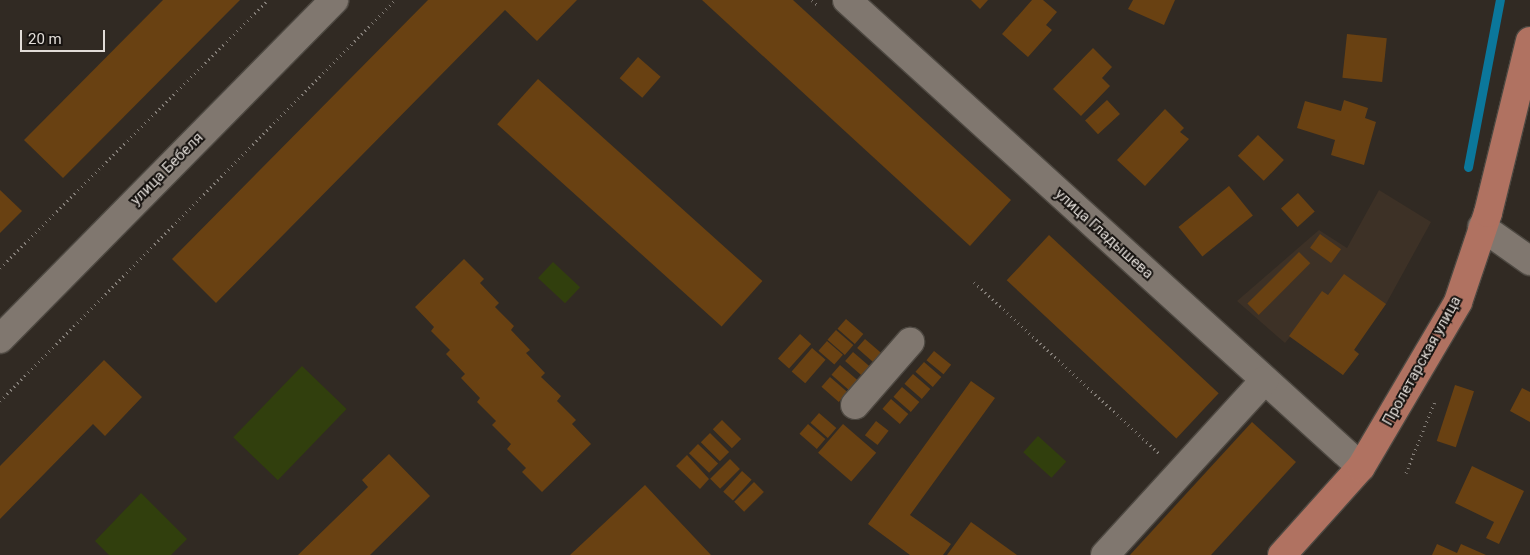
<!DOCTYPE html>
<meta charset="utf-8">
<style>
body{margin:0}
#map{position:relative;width:1530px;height:555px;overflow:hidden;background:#312a23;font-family:Roboto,sans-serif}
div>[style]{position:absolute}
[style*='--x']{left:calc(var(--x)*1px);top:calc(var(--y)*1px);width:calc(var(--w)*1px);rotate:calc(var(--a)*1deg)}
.built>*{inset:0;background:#3d3126}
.green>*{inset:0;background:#313f0d;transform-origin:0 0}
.stream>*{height:9px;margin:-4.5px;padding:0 4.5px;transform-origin:4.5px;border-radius:4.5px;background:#0b779b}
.building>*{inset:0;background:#694112;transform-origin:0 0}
.path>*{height:3px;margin-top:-1.5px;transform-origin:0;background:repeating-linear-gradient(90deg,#857f79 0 1px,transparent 0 5px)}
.roads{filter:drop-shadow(1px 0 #4d4841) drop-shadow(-1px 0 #4d4841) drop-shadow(0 1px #4d4841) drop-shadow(0 -1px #4d4841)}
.minor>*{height:28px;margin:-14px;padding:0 14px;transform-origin:14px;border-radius:14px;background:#80776f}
.major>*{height:28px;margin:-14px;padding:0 14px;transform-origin:14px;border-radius:14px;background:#b07261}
span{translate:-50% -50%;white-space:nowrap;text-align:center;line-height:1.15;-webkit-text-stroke:4px #171310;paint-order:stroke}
.street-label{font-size:15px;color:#e2ddd8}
.scale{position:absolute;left:20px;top:30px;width:85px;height:22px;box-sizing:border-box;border:2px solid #e2ddd8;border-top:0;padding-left:6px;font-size:15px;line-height:18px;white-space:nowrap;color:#e2ddd8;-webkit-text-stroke:4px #171310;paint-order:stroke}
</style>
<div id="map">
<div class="built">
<div style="clip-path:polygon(1379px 190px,1431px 222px,1386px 304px,1354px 349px,1359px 354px,1343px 375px,1290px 337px,1285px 343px,1237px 301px,1319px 230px,1347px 248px)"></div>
</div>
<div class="green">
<div style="left:553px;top:262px;width:37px;height:22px;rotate:43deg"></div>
<div style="left:302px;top:366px;width:62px;height:99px;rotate:44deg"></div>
<div style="left:1038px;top:436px;width:38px;height:22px;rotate:42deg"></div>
<div style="clip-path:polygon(141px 493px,187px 539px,171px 555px,109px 555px,95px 541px)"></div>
</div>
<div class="stream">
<div style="--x:1468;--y:167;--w:170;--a:-79.2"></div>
</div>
<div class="building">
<div style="clip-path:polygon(163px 0,240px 0,63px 178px,24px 140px)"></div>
<div style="clip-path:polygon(428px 0,577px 0,537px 41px,505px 10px,216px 303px,172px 259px)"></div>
<div style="clip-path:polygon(702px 0,793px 0,1011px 200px,970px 246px)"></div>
<div style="clip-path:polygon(971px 0,988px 0,980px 9px)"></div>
<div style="clip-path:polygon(1032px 0,1043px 0,1057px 12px,1046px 25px,1052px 30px,1028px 57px,1002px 34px)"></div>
<div style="clip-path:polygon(1133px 0,1175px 0,1164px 25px,1128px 9px)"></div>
<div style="left:1347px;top:34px;width:40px;height:44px;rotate:6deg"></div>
<div style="clip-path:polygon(1093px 48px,1112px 67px,1102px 78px,1110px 86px,1081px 116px,1053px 89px)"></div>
<div style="left:638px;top:57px;width:30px;height:28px;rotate:41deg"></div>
<div style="left:538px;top:79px;width:302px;height:61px;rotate:42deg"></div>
<div style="left:1107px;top:100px;width:19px;height:30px;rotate:47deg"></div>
<div style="clip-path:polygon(1344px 100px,1368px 108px,1365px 118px,1376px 122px,1364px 165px,1331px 155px,1335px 140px,1297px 128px,1305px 101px,1341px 111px)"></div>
<div style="clip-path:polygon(1165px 109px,1184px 128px,1180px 132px,1189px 139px,1145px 186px,1117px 160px)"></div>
<div style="left:1258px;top:135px;width:36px;height:29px;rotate:44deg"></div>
<div style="left:1229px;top:186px;width:38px;height:65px;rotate:51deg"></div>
<div style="clip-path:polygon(0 190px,22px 211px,0 233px)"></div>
<div style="left:1298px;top:193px;width:25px;height:23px;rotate:48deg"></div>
<div style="left:1320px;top:234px;width:26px;height:17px;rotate:36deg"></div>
<div style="left:1049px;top:235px;width:232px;height:62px;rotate:43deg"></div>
<div style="left:1299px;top:252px;width:16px;height:73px;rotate:45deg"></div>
<div style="clip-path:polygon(464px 259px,484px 279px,480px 283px,499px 303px,495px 307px,514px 326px,511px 330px,530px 350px,526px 353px,545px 373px,541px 377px,561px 396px,557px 401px,576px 420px,572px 424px,591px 444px,542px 492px,522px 472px,526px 468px,507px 449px,511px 444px,492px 425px,496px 421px,477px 402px,480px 398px,461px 378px,465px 374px,446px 354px,450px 350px,431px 331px,434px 327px,415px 307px)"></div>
<div style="clip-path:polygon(1344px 274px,1386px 304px,1354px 350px,1359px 354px,1343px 375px,1289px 336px,1322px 291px,1328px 295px)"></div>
<div style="left:846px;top:319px;width:23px;height:13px;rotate:41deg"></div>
<div style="left:836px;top:330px;width:23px;height:13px;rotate:41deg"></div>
<div style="left:800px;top:334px;width:15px;height:33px;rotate:42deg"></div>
<div style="left:865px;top:339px;width:23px;height:12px;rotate:41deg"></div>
<div style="left:827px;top:341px;width:21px;height:13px;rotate:41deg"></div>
<div style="left:812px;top:348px;width:18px;height:31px;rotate:41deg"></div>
<div style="left:934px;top:351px;width:22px;height:12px;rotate:39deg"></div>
<div style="left:853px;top:352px;width:23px;height:12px;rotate:41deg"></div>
<div style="clip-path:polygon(104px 360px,142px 397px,105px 436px,93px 424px,0 519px,0 466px)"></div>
<div style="left:924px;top:362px;width:23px;height:13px;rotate:41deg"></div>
<div style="left:840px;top:365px;width:23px;height:13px;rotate:41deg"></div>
<div style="left:913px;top:374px;width:23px;height:13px;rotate:41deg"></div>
<div style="left:830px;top:377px;width:23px;height:13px;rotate:41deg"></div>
<div style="clip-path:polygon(971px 381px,995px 398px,910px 515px,951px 544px,943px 555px,910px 555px,868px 524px)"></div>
<div style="left:1455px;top:385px;width:20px;height:59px;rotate:18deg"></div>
<div style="left:902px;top:387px;width:23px;height:13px;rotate:41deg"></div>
<div style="clip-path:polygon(1522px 388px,1530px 392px,1530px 422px,1510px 411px)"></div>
<div style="left:891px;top:399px;width:23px;height:13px;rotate:41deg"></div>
<div style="left:819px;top:413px;width:23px;height:13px;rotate:41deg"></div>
<div style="left:722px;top:420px;width:27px;height:13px;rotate:45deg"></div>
<div style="left:876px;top:421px;width:16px;height:18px;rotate:38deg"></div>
<div style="clip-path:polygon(1252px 422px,1296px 462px,1211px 555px,1130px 555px)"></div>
<div style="left:808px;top:424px;width:23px;height:13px;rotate:41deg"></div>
<div style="left:843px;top:424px;width:44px;height:38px;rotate:41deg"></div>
<div style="left:710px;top:433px;width:27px;height:13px;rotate:45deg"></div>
<div style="left:698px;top:444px;width:28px;height:13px;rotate:44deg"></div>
<div style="clip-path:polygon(389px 454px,430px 496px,370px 555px,298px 555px,368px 487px,362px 480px)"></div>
<div style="clip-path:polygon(687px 455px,709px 479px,700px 489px,676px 466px)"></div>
<div style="left:730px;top:459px;width:14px;height:28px;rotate:45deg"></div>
<div style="clip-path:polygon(1472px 466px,1524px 491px,1499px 544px,1486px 538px,1494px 522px,1455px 503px)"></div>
<div style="left:742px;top:471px;width:13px;height:28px;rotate:42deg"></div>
<div style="left:754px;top:482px;width:14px;height:28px;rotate:45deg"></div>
<div style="clip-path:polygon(645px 485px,711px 555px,570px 555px)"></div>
<div style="clip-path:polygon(971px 522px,1017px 555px,947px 555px)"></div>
<div style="clip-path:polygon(1437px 544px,1457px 553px,1461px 544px,1486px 555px,1432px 555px)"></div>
</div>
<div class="path">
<div style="--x:812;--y:0;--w:9;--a:41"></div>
<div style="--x:0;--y:268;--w:379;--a:-45"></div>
<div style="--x:974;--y:282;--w:253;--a:42.8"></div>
<div style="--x:0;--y:401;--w:563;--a:-45.43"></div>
<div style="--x:1406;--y:473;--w:78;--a:-68.1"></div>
</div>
<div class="roads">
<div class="minor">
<div style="--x:847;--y:0;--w:694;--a:42.26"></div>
<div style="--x:1482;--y:227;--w:59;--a:35.3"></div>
<div style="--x:0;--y:339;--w:476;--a:-45.4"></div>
<div style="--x:855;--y:405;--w:84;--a:-48.9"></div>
<div style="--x:1105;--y:555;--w:237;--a:-47.6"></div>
</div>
<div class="major">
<div style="--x:1282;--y:555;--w:118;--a:-48.1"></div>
<div style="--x:1361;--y:467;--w:191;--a:-59.5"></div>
<div style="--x:1458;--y:302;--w:94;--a:-71.4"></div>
<div style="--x:1488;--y:213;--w:177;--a:-76.3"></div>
</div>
</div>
<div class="street-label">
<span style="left:167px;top:169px;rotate:-45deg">улица Бебеля</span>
<span style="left:1104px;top:234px;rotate:42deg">улица Гладышева</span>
<span style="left:1422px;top:361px;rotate:-61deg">Пролетарская улица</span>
</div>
<div class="scale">20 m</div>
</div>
